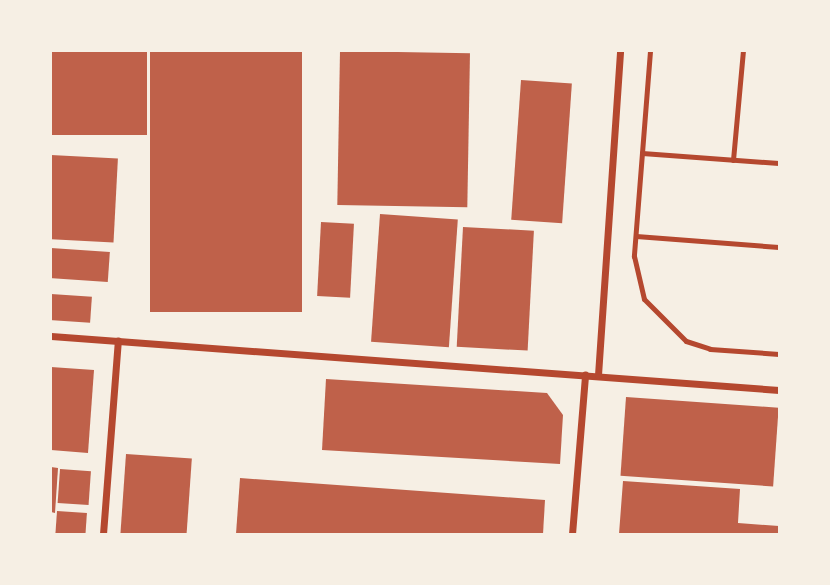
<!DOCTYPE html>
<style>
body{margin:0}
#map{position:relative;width:830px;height:585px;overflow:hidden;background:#f6efe4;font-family:"Crimson Pro",serif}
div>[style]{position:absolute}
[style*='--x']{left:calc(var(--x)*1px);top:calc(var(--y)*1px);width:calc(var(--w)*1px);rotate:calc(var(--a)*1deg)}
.building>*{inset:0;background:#bf614a;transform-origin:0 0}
.service>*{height:5px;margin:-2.5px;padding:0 2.5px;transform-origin:2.5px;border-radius:2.5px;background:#b5482f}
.minor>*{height:7px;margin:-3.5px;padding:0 3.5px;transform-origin:3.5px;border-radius:3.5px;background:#b5482f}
span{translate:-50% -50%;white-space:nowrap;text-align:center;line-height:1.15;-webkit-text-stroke:7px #f6efe4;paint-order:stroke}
.frame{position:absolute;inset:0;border:52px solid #f6efe4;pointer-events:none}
</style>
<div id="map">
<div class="building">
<div style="left:51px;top:51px;width:96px;height:84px"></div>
<div style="left:150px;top:51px;width:152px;height:261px"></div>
<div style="left:340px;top:51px;width:130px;height:154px;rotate:1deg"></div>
<div style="left:521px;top:80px;width:51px;height:140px;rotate:4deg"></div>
<div style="left:51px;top:155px;width:67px;height:84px;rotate:3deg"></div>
<div style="left:380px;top:214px;width:78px;height:128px;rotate:4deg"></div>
<div style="left:321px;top:222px;width:33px;height:74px;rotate:3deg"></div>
<div style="left:463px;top:227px;width:71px;height:120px;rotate:3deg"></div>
<div style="left:51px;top:248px;width:59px;height:30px;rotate:4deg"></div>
<div style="left:51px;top:294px;width:41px;height:26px;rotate:4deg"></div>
<div style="clip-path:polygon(51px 367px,94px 370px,88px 453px,51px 450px)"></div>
<div style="clip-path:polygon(326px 379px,547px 393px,563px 415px,560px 464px,322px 450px)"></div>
<div style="left:626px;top:397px;width:153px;height:79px;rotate:4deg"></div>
<div style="left:126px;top:454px;width:66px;height:80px;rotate:4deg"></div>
<div style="clip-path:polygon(51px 467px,58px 468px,55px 513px,51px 512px)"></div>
<div style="left:60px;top:469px;width:31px;height:34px;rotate:4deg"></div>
<div style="clip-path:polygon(240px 478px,545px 500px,543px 534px,236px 534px)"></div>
<div style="clip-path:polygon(623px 481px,740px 489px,738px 523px,779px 526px,779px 534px,619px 534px)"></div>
<div style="left:57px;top:511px;width:30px;height:23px;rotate:4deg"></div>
</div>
<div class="service">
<div style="--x:650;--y:51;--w:206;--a:94.5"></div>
<div style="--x:634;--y:256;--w:44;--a:76.9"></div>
<div style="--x:644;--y:299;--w:59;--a:45"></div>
<div style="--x:686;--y:341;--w:25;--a:18"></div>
<div style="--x:710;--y:349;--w:69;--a:4.1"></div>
<div style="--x:642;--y:153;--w:137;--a:4.2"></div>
<div style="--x:733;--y:160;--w:109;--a:-84.8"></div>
<div style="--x:636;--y:236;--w:143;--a:4.4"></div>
</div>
<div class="minor">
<div style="--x:51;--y:336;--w:730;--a:4.24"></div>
<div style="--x:598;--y:375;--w:325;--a:-86.1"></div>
<div style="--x:103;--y:534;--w:194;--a:-85.6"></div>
<div style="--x:572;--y:534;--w:160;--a:-85.3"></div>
</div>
<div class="frame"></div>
</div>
